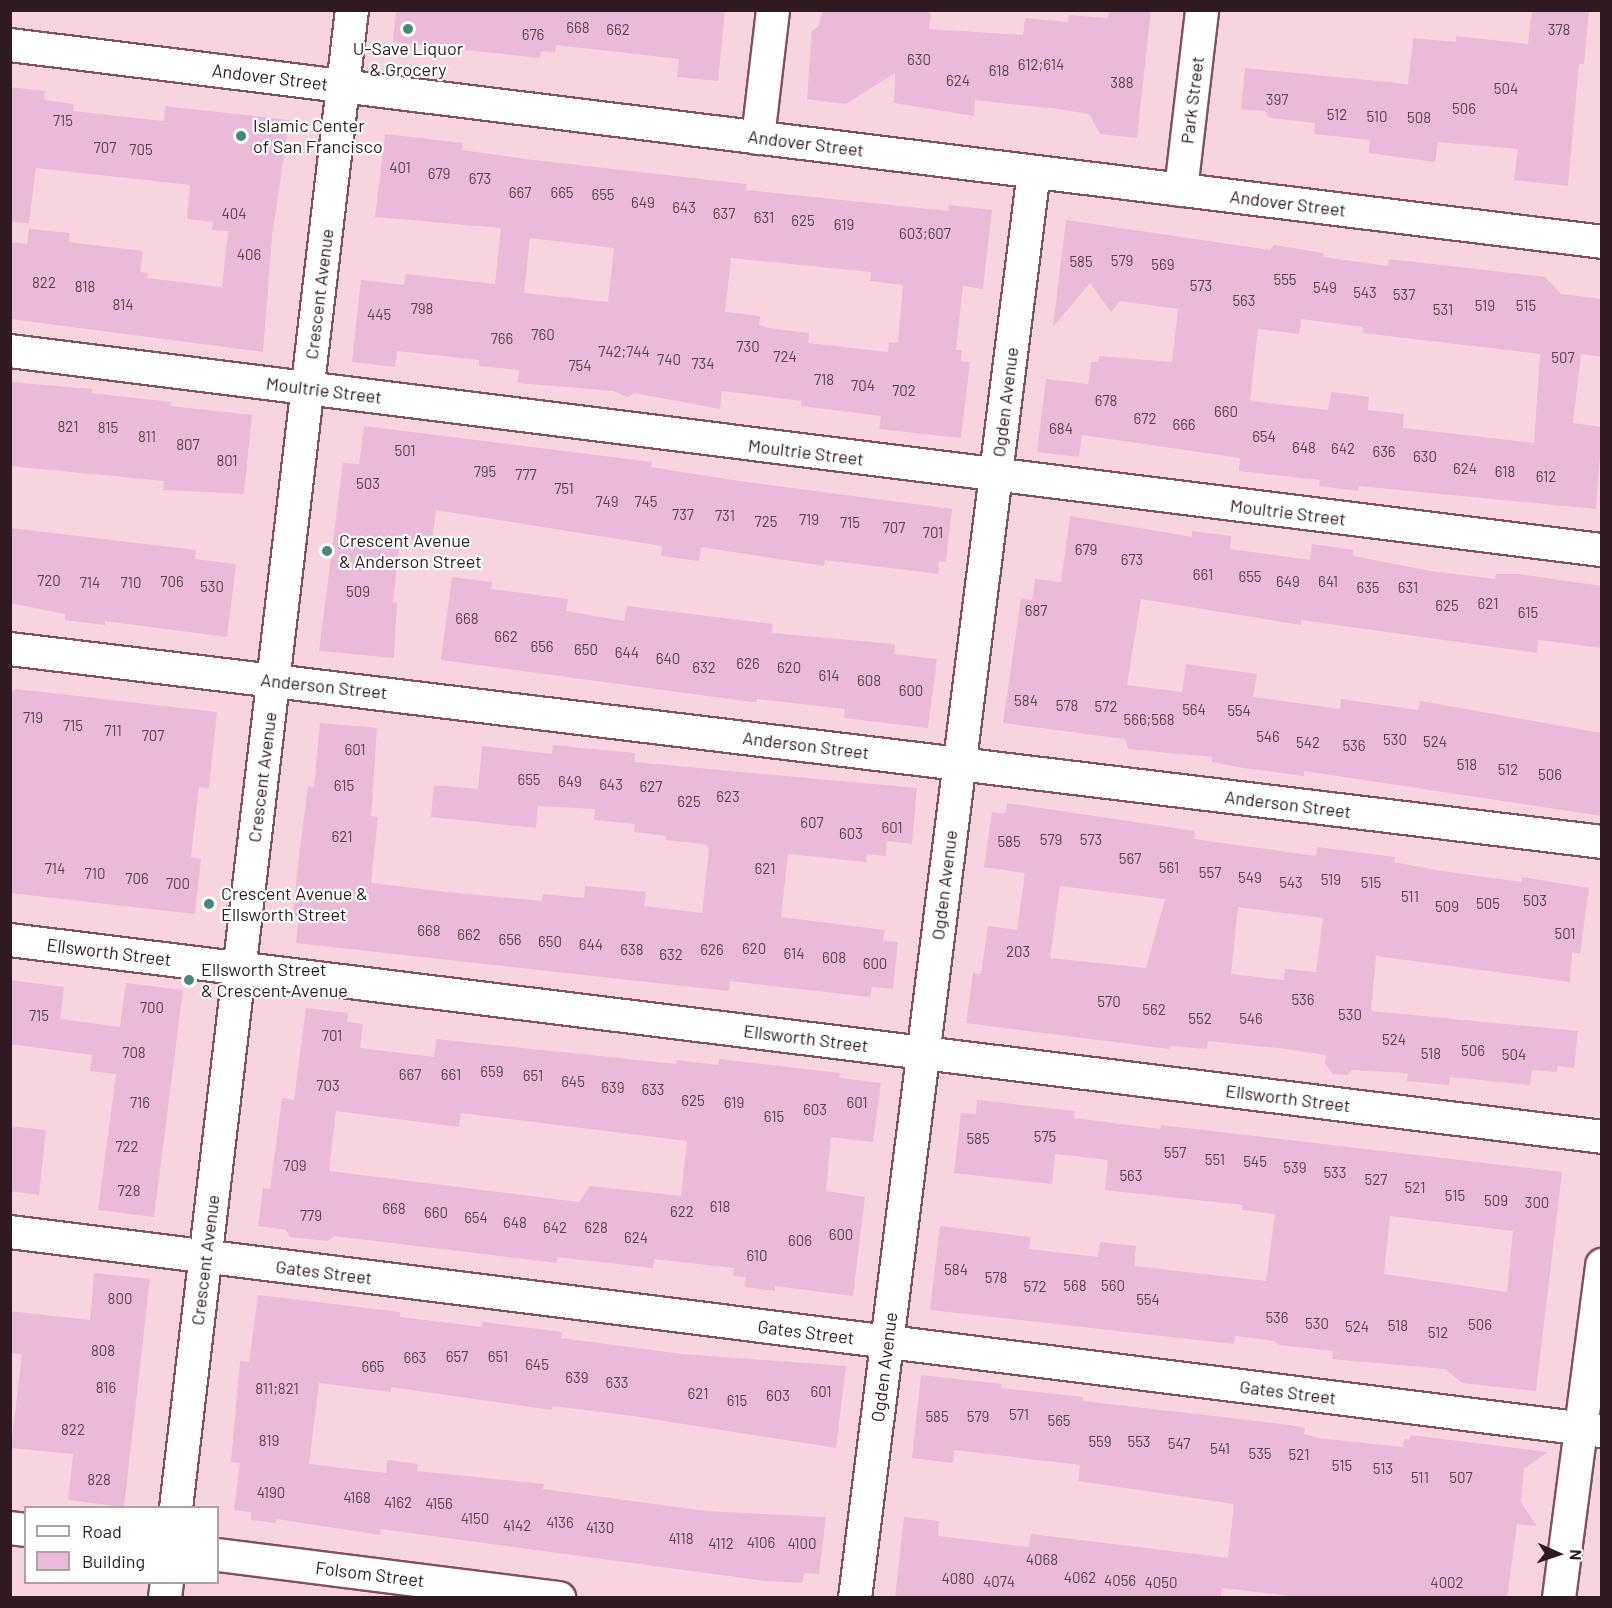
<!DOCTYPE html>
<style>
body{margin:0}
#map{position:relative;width:1612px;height:1608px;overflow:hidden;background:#f8d5de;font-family:Barlow,sans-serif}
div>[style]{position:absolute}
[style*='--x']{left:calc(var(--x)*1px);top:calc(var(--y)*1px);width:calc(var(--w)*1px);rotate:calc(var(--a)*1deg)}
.building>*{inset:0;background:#eabad8}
.roads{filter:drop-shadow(2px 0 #81515f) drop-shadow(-2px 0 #81515f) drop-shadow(0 2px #81515f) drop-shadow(0 -2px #81515f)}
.minor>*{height:32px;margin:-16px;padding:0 16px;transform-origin:16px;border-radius:16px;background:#fff}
.dots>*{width:16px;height:16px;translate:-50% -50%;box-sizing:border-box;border:3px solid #fff;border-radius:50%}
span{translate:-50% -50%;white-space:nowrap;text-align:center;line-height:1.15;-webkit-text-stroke:4.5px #fff;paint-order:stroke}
.number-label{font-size:15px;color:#5d424e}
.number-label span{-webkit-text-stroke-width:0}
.poi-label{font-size:18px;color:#2e1a20}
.left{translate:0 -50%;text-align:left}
.street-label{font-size:18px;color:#2e1a20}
.frame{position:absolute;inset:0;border:12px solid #2e1a20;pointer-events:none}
.legend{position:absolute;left:24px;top:1506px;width:195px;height:78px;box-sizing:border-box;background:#fff;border:2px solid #aba3a6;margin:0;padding:8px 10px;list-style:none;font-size:18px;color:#2e1a20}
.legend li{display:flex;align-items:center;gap:12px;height:30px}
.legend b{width:30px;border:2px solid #aba3a6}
.north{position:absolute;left:1528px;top:1524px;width:60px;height:60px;-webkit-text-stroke:4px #fff;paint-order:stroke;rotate:93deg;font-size:16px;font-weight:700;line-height:24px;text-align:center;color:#2e1a20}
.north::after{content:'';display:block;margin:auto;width:21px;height:27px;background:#2e1a20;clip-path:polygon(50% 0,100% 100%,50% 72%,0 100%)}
</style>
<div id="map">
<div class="building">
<div style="clip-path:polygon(396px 10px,725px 10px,718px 81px,677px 77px,679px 59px,556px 45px,555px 52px,541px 51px,540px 58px,393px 42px)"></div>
<div style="clip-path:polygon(823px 10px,925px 10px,931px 14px,929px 29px,1023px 35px,1025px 18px,1068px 22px,1069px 15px,1108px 18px,1109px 10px,1151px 10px,1137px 138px,1100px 134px,1089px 114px,1058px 109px,975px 100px,974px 116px,894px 103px,895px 73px,846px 104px,807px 99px,812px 31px,818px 27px)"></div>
<div style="clip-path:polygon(1532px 10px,1589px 10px,1584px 64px,1579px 64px,1568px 186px,1514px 180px,1518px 149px,1438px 142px,1435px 162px,1369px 153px,1370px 140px,1314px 134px,1315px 123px,1269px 118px,1265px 111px,1241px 109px,1245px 68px,1408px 84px,1413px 38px,1456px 42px,1456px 36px,1528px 44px)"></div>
<div style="clip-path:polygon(10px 87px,45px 91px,44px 100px,74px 104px,73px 111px,164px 121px,165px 106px,289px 120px,272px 237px,263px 352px,10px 319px,10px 242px,27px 244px,29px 229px,70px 233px,69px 242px,143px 251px,140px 272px,148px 273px,147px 278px,222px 287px,228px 231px,212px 230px,213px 222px,187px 219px,190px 185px,36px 168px,29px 223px,10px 222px)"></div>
<div style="clip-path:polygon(evenodd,385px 134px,463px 143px,462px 150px,533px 160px,747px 184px,746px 190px,949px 211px,949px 205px,992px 210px,983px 289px,963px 286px,956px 350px,962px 350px,961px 361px,970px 362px,961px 438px,879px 429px,881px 416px,801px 406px,802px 401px,722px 391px,720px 409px,634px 393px,628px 397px,613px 391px,518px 383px,519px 370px,479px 366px,479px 360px,397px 351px,395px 367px,352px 362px,361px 280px,404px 285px,406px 274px,495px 284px,501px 228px,375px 217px,385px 134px,530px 238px,614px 248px,608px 302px,524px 293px,530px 238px,385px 134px,731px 258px,871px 272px,870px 281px,903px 285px,898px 343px,889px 342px,888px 352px,808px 343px,809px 333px,768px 328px,759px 325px,760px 316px,725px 312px,731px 258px)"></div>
<div style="clip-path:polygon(evenodd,1066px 220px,1270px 250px,1274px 245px,1324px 253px,1323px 257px,1388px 266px,1389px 259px,1538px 276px,1545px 277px,1561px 294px,1602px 299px,1602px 357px,1581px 354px,1573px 423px,1602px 427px,1596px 509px,1359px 486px,1358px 491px,1319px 486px,1320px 480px,1239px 471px,1240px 458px,1082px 435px,1079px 457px,1037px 452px,1046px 379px,1088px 384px,1091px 362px,1098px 362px,1099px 356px,1172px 362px,1178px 309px,1120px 301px,1111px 312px,1090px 283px,1053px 327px,1066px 220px,1301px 319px,1363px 327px,1363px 333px,1540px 354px,1534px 443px,1403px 428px,1404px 414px,1368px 410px,1369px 397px,1331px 392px,1328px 410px,1250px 401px,1258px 329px,1299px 334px,1301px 319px)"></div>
<div style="clip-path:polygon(10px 382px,92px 389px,92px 393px,171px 402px,170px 406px,252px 415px,244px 494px,163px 490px,164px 481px,10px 466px)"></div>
<div style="clip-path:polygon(364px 426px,652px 462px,651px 467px,739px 481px,952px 509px,946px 562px,939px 561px,938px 574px,825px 560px,824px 566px,701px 547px,699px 561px,661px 556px,662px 546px,436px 510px,432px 543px,400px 539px,393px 603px,397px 603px,394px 658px,319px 651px,343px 463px,359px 464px)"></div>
<div style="clip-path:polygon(1070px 516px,1192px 537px,1192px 531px,1231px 536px,1230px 549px,1310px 560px,1312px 544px,1354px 550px,1353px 556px,1431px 571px,1495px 579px,1496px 574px,1519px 574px,1602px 586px,1602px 648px,1538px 640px,1537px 653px,1301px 620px,1301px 625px,1141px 599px,1127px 685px,1182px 692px,1186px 664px,1257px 674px,1253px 697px,1340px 709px,1341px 699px,1418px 710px,1420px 701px,1602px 733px,1602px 816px,1304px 771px,1304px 776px,1243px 768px,1212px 762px,1212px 757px,1128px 749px,1125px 739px,1003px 723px,1021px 598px,1032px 600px,1035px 579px,1061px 582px)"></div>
<div style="clip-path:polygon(10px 528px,196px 550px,195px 559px,236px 564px,227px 637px,105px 621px,105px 625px,65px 620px,65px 614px,10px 603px)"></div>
<div style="clip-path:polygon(452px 577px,492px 582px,491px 589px,568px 599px,566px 611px,624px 621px,627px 606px,773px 624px,772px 633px,895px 644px,894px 654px,937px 659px,928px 728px,844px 718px,845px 709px,757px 699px,757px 702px,752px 702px,441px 660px)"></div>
<div style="clip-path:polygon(16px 689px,217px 712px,209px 788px,199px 787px,191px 857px,201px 859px,195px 914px,10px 893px,10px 691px)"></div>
<div style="clip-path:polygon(320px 723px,377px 728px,371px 816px,378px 817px,371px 883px,447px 892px,542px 901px,543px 894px,584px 898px,585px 886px,646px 892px,644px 906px,702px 913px,709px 848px,705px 844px,666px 840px,666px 836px,634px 832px,635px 824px,594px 820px,595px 809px,538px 806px,536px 828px,431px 817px,434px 785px,478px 789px,482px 746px,552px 754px,553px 745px,635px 753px,634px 762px,917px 788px,912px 844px,887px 841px,886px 856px,867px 854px,866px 862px,788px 854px,781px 917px,885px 930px,883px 941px,898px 942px,893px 989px,872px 987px,870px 997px,730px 981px,729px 991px,296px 943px,299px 917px,293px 916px,297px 873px,308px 786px,314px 787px)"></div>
<div style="clip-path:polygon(evenodd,1007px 803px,1195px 831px,1194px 839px,1316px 856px,1317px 847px,1395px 857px,1394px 862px,1435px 870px,1522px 882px,1522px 877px,1589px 888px,1580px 954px,1572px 952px,1570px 982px,1376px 956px,1371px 1011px,1578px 1031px,1574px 1068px,1558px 1066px,1557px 1072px,1532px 1070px,1530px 1085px,1450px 1077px,1449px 1085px,1407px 1081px,1408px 1073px,1352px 1070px,1347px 1075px,1333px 1074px,1325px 1064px,1326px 1055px,1278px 1048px,1208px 1041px,1207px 1049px,1169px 1046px,1169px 1049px,966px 1023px,973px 973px,981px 974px,988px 926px,1017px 930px,1025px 873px,984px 867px,992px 812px,1005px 814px,1007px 803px,1060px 886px,1165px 899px,1146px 968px,1050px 958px,1060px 886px,1007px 803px,1238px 907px,1323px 918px,1316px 972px,1285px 969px,1284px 980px,1231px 974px,1238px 907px)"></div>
<div style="clip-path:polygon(10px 980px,64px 987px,60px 1019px,120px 1027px,126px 983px,183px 990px,154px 1217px,98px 1210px,116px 1074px,90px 1071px,92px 1055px,10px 1044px)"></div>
<div style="clip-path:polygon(evenodd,306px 1008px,348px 1013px,347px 1022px,363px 1024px,360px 1048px,434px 1057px,436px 1039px,676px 1064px,677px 1060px,718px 1065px,719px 1059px,840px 1073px,839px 1078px,881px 1083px,873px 1142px,831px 1137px,826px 1191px,865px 1197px,853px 1296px,775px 1286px,775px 1291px,745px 1287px,746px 1277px,733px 1276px,734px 1268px,654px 1259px,653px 1268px,557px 1257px,557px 1263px,334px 1236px,328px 1241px,298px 1238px,290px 1237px,286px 1230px,258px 1226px,263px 1188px,270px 1189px,282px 1098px,294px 1100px,306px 1008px,336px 1111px,459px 1127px,461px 1113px,687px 1141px,681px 1196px,590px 1186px,579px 1202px,329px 1171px,336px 1111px)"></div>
<div style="clip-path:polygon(evenodd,977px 1100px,1075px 1111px,1074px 1118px,1160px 1129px,1161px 1125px,1562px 1172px,1536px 1391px,1462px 1383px,1445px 1369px,1332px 1359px,1333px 1351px,1279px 1345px,1274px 1341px,1235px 1336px,1234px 1344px,930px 1310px,940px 1226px,1031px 1237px,1029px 1249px,1098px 1257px,1100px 1242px,1136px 1246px,1134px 1266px,1266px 1281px,1275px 1214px,1242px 1210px,1242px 1205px,1105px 1190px,1108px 1160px,1055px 1154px,1052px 1184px,954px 1173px,961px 1113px,976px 1114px,977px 1100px,1390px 1216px,1513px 1231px,1507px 1292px,1384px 1274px,1390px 1216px)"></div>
<div style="clip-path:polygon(10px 1126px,46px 1130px,39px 1195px,10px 1191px)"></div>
<div style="clip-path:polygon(94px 1273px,150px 1279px,124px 1507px,68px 1500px,73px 1454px,11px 1448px,22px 1354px,10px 1353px,10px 1311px,90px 1320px)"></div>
<div style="clip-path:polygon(258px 1295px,400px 1312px,400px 1317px,482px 1327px,482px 1322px,562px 1332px,561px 1338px,682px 1354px,846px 1366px,836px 1448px,633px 1416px,553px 1406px,552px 1410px,391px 1387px,391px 1392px,319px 1383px,309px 1464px,386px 1473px,387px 1460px,418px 1464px,417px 1471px,544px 1484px,543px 1489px,706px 1511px,826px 1517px,819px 1574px,804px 1573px,802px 1583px,766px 1581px,381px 1529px,380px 1535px,277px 1519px,276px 1523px,251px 1520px,251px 1512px,234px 1510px,240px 1463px,231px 1462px,240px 1361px,249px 1362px)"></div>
<div style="clip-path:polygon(921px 1375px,1002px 1384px,1001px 1388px,1083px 1397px,1083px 1401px,1283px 1424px,1305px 1428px,1304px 1434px,1318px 1438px,1403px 1447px,1404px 1439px,1409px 1440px,1410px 1435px,1548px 1452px,1524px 1469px,1521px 1502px,1537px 1526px,1517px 1524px,1507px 1598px,1308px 1598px,1222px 1588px,1221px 1598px,895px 1598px,904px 1517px,939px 1521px,938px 1536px,1029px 1547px,1031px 1534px,1228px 1558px,1234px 1504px,1078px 1481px,1080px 1465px,954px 1450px,953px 1463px,912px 1458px)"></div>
</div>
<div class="roads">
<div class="minor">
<div style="--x:10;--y:45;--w:1604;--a:7.05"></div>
<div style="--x:758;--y:138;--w:129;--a:-83.3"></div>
<div style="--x:1181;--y:190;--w:181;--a:-83.3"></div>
<div style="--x:10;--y:351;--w:1604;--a:7.13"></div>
<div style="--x:10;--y:649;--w:1604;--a:6.91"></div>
<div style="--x:10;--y:940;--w:1604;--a:7.05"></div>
<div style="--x:10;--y:1232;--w:1604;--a:7.13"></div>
<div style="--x:176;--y:1508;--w:1508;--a:-83.3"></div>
<div style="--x:10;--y:1528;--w:16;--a:7"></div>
<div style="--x:218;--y:1555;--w:344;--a:7.2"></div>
<div style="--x:165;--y:1598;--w:16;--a:-83"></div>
<div style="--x:855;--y:1598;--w:1437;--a:-82.85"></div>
<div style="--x:1559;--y:1598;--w:336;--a:-82.6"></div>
</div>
</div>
<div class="dots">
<div style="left:408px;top:29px;background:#45897d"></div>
<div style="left:241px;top:136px;background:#45897d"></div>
<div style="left:327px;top:551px;background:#45897d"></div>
<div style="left:209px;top:904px;background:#45897d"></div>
<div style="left:189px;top:980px;background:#45897d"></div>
</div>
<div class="number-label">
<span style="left:578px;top:28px">668</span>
<span style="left:618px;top:30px">662</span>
<span style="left:1559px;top:30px">378</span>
<span style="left:533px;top:35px">676</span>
<span style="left:919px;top:60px">630</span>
<span style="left:1041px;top:65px">612;614</span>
<span style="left:999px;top:71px">618</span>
<span style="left:958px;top:81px">624</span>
<span style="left:1122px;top:83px">388</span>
<span style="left:1506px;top:89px">504</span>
<span style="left:1277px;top:100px">397</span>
<span style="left:1464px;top:109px">506</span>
<span style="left:1337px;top:115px">512</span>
<span style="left:1377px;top:117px">510</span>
<span style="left:1419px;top:118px">508</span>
<span style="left:63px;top:121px">715</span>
<span style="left:105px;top:148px">707</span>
<span style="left:141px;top:150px">705</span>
<span style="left:400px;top:168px">401</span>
<span style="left:439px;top:174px">679</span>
<span style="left:480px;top:179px">673</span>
<span style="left:520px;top:193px">667</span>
<span style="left:562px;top:193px">665</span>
<span style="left:603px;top:195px">655</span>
<span style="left:643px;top:203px">649</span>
<span style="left:684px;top:208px">643</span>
<span style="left:234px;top:214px">404</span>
<span style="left:724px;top:214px">637</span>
<span style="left:764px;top:218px">631</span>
<span style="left:803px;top:221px">625</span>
<span style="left:844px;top:225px">619</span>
<span style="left:925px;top:234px">603;607</span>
<span style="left:249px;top:255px">406</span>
<span style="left:1122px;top:261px">579</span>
<span style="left:1081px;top:262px">585</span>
<span style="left:1163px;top:265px">569</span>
<span style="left:1285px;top:280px">555</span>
<span style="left:44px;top:283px">822</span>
<span style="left:1201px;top:286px">573</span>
<span style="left:85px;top:287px">818</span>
<span style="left:1325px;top:288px">549</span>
<span style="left:1365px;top:293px">543</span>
<span style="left:1404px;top:295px">537</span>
<span style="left:1244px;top:301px">563</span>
<span style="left:123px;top:305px">814</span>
<span style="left:1485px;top:306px">519</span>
<span style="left:1526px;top:306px">515</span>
<span style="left:422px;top:309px">798</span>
<span style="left:1443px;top:310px">531</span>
<span style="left:379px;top:315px">445</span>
<span style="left:543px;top:335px">760</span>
<span style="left:502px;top:339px">766</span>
<span style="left:748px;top:347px">730</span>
<span style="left:624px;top:352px">742;744</span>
<span style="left:785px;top:357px">724</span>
<span style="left:1563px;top:358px">507</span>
<span style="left:669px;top:360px">740</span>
<span style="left:703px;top:364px">734</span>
<span style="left:580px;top:366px">754</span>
<span style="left:824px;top:380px">718</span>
<span style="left:863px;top:386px">704</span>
<span style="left:904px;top:391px">702</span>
<span style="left:1106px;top:401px">678</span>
<span style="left:1226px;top:412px">660</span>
<span style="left:1145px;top:419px">672</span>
<span style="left:1184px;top:425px">666</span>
<span style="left:68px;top:427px">821</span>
<span style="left:108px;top:428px">815</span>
<span style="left:1061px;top:429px">684</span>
<span style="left:147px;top:437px">811</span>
<span style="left:1264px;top:437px">654</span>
<span style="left:188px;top:445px">807</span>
<span style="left:1304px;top:448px">648</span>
<span style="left:1343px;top:449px">642</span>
<span style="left:405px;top:451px">501</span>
<span style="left:1384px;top:452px">636</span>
<span style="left:1425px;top:457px">630</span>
<span style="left:227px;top:461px">801</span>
<span style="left:1465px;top:469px">624</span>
<span style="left:485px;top:472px">795</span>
<span style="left:1505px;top:472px">618</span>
<span style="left:526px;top:475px">777</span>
<span style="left:1546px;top:477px">612</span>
<span style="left:368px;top:484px">503</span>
<span style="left:564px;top:489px">751</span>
<span style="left:607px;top:502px">749</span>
<span style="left:646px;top:502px">745</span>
<span style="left:683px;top:515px">737</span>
<span style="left:725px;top:516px">731</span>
<span style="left:809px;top:520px">719</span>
<span style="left:766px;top:522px">725</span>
<span style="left:850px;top:523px">715</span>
<span style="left:894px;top:528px">707</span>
<span style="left:933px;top:533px">701</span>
<span style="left:1086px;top:550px">679</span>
<span style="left:1132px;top:560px">673</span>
<span style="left:1203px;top:575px">661</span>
<span style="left:1250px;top:577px">655</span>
<span style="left:49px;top:581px">720</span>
<span style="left:172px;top:582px">706</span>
<span style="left:1288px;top:582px">649</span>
<span style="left:1328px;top:582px">641</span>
<span style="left:90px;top:583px">714</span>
<span style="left:131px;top:583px">710</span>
<span style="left:212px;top:587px">530</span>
<span style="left:1368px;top:588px">635</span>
<span style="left:1408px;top:588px">631</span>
<span style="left:358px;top:592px">509</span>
<span style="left:1488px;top:604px">621</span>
<span style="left:1447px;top:606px">625</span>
<span style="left:1036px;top:611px">687</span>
<span style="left:1528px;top:613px">615</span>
<span style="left:467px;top:619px">668</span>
<span style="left:506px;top:637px">662</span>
<span style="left:542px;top:647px">656</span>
<span style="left:586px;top:650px">650</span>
<span style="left:627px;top:653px">644</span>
<span style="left:668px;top:659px">640</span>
<span style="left:748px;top:664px">626</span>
<span style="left:704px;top:668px">632</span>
<span style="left:789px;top:668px">620</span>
<span style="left:829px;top:676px">614</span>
<span style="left:869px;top:681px">608</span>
<span style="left:911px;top:691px">600</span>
<span style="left:1026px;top:701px">584</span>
<span style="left:1067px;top:706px">578</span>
<span style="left:1106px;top:707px">572</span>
<span style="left:1194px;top:710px">564</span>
<span style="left:1239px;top:711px">554</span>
<span style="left:33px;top:718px">719</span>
<span style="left:1149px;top:720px">566;568</span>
<span style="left:73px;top:726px">715</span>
<span style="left:113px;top:731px">711</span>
<span style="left:153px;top:736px">707</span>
<span style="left:1268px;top:737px">546</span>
<span style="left:1395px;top:740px">530</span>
<span style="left:1435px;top:742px">524</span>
<span style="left:1308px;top:743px">542</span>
<span style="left:1354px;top:746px">536</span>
<span style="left:355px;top:750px">601</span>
<span style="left:1467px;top:765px">518</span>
<span style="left:1508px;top:770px">512</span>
<span style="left:1550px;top:775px">506</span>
<span style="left:529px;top:780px">655</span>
<span style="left:570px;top:782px">649</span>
<span style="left:611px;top:785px">643</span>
<span style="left:344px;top:786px">615</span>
<span style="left:651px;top:787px">627</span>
<span style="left:728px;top:797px">623</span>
<span style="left:689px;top:802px">625</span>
<span style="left:812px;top:823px">607</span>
<span style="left:892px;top:828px">601</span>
<span style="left:851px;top:834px">603</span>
<span style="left:342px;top:837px">621</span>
<span style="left:1051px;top:840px">579</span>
<span style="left:1091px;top:840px">573</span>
<span style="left:1009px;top:842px">585</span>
<span style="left:1130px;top:859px">567</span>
<span style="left:1169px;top:868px">561</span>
<span style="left:55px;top:869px">714</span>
<span style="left:765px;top:869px">621</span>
<span style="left:1210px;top:873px">557</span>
<span style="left:95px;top:874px">710</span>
<span style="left:1250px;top:878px">549</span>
<span style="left:137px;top:879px">706</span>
<span style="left:1331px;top:880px">519</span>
<span style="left:1291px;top:883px">543</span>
<span style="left:1371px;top:883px">515</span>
<span style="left:178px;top:884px">700</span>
<span style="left:1410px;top:897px">511</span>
<span style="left:1535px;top:901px">503</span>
<span style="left:1488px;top:904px">505</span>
<span style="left:1447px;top:907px">509</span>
<span style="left:429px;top:931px">668</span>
<span style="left:1565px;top:934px">501</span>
<span style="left:469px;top:935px">662</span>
<span style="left:510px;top:940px">656</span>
<span style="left:550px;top:942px">650</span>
<span style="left:591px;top:945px">644</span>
<span style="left:754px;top:949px">620</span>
<span style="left:632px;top:950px">638</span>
<span style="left:712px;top:950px">626</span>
<span style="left:1018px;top:952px">203</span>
<span style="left:794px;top:954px">614</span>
<span style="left:671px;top:955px">632</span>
<span style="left:834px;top:958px">608</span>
<span style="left:875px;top:964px">600</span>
<span style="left:1303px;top:1000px">536</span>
<span style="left:1109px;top:1002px">570</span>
<span style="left:152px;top:1008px">700</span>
<span style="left:1154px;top:1010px">562</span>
<span style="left:1350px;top:1015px">530</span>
<span style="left:39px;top:1016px">715</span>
<span style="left:1200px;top:1019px">552</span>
<span style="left:1251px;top:1019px">546</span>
<span style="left:332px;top:1036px">701</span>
<span style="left:1394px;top:1040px">524</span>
<span style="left:1473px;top:1051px">506</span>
<span style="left:134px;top:1053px">708</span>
<span style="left:1431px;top:1054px">518</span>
<span style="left:1514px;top:1055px">504</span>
<span style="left:492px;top:1072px">659</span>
<span style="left:410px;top:1075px">667</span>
<span style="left:451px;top:1075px">661</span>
<span style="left:533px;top:1076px">651</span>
<span style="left:573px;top:1082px">645</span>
<span style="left:328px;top:1086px">703</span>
<span style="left:613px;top:1088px">639</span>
<span style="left:653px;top:1090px">633</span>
<span style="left:693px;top:1101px">625</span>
<span style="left:140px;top:1103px">716</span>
<span style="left:734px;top:1103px">619</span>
<span style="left:857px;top:1103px">601</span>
<span style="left:815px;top:1110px">603</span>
<span style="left:774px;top:1117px">615</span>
<span style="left:1045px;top:1137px">575</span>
<span style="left:978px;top:1139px">585</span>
<span style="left:127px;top:1147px">722</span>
<span style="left:1175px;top:1153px">557</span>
<span style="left:1215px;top:1160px">551</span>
<span style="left:1255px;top:1162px">545</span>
<span style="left:295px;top:1166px">709</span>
<span style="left:1295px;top:1168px">539</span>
<span style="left:1335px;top:1173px">533</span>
<span style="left:1131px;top:1176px">563</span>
<span style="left:1376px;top:1180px">527</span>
<span style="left:1415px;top:1188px">521</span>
<span style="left:129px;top:1191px">728</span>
<span style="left:1455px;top:1196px">515</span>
<span style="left:1496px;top:1201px">509</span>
<span style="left:1537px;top:1203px">300</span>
<span style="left:720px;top:1207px">618</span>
<span style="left:394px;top:1209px">668</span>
<span style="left:682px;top:1212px">622</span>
<span style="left:436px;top:1213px">660</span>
<span style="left:311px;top:1216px">779</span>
<span style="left:476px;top:1218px">654</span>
<span style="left:515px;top:1223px">648</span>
<span style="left:555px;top:1228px">642</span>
<span style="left:596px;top:1228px">628</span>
<span style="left:841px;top:1235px">600</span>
<span style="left:636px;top:1238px">624</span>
<span style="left:800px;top:1241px">606</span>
<span style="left:757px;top:1256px">610</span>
<span style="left:956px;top:1270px">584</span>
<span style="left:996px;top:1278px">578</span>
<span style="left:1075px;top:1286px">568</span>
<span style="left:1113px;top:1286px">560</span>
<span style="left:1035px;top:1287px">572</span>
<span style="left:120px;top:1299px">800</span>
<span style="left:1148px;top:1300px">554</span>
<span style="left:1277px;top:1318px">536</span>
<span style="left:1317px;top:1324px">530</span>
<span style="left:1480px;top:1325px">506</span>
<span style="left:1398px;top:1326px">518</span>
<span style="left:1357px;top:1327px">524</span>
<span style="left:1438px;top:1333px">512</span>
<span style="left:103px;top:1351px">808</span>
<span style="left:457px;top:1357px">657</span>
<span style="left:498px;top:1357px">651</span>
<span style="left:415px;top:1358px">663</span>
<span style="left:537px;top:1365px">645</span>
<span style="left:373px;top:1367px">665</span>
<span style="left:577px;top:1378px">639</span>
<span style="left:617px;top:1383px">633</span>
<span style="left:106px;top:1388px">816</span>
<span style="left:277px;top:1389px">811;821</span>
<span style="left:821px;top:1392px">601</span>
<span style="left:698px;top:1394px">621</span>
<span style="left:778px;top:1396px">603</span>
<span style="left:737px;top:1401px">615</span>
<span style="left:1019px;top:1415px">571</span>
<span style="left:937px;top:1417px">585</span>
<span style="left:978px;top:1417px">579</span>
<span style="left:1059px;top:1421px">565</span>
<span style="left:73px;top:1430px">822</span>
<span style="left:269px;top:1441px">819</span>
<span style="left:1100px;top:1442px">559</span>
<span style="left:1139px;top:1442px">553</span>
<span style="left:1179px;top:1444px">547</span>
<span style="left:1220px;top:1449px">541</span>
<span style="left:1260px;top:1454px">535</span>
<span style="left:1299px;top:1455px">521</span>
<span style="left:1342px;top:1466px">515</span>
<span style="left:1383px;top:1469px">513</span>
<span style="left:1420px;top:1478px">511</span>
<span style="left:1461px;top:1478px">507</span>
<span style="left:99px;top:1480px">828</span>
<span style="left:271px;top:1493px">4190</span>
<span style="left:357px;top:1498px">4168</span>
<span style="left:398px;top:1503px">4162</span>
<span style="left:439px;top:1504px">4156</span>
<span style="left:475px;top:1519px">4150</span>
<span style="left:560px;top:1523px">4136</span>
<span style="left:517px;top:1526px">4142</span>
<span style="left:600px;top:1528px">4130</span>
<span style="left:681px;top:1539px">4118</span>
<span style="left:761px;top:1543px">4106</span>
<span style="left:721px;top:1544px">4112</span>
<span style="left:802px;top:1544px">4100</span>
<span style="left:1042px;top:1560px">4068</span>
<span style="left:1080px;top:1578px">4062</span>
<span style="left:958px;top:1579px">4080</span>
<span style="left:1120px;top:1581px">4056</span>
<span style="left:999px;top:1582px">4074</span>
<span style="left:1161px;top:1583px">4050</span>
<span style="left:1447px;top:1583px">4002</span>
</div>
<div class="poi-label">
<span style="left:408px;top:59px">U-Save Liquor<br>&amp; Grocery</span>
<span class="left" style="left:253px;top:136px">Islamic Center<br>of San Francisco</span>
<span class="left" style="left:339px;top:551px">Crescent Avenue<br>&amp; Anderson Street</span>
<span class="left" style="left:221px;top:904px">Crescent Avenue &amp;<br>Ellsworth Street</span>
<span class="left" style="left:201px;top:980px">Ellsworth Street<br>&amp; Crescent Avenue</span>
</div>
<div class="street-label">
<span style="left:270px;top:77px;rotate:7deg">Andover Street</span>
<span style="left:1192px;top:100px;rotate:-83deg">Park Street</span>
<span style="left:806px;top:143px;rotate:7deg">Andover Street</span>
<span style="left:1288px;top:203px;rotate:7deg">Andover Street</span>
<span style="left:319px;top:294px;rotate:-83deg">Crescent Avenue</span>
<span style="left:324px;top:390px;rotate:7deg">Moultrie Street</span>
<span style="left:1005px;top:402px;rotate:-83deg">Ogden Avenue</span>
<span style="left:806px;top:452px;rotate:7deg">Moultrie Street</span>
<span style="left:1288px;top:512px;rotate:7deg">Moultrie Street</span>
<span style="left:324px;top:686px;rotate:6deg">Anderson Street</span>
<span style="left:806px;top:745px;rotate:7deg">Anderson Street</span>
<span style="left:262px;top:777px;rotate:-83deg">Crescent Avenue</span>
<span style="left:1288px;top:804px;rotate:7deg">Anderson Street</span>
<span style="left:944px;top:885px;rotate:-83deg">Ogden Avenue</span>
<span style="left:109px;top:952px;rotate:7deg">Ellsworth Street</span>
<span style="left:806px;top:1038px;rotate:7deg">Ellsworth Street</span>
<span style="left:1288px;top:1098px;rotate:7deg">Ellsworth Street</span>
<span style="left:205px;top:1260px;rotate:-83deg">Crescent Avenue</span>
<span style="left:324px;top:1272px;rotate:7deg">Gates Street</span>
<span style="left:806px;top:1332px;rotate:7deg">Gates Street</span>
<span style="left:884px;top:1367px;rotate:-83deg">Ogden Avenue</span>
<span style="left:1288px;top:1392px;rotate:7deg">Gates Street</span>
<span style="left:370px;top:1574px;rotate:7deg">Folsom Street</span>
</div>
<div class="frame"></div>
<ul class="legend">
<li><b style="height:8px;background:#fff"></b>Road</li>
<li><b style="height:16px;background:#eabad8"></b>Building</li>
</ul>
<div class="north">N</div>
</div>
